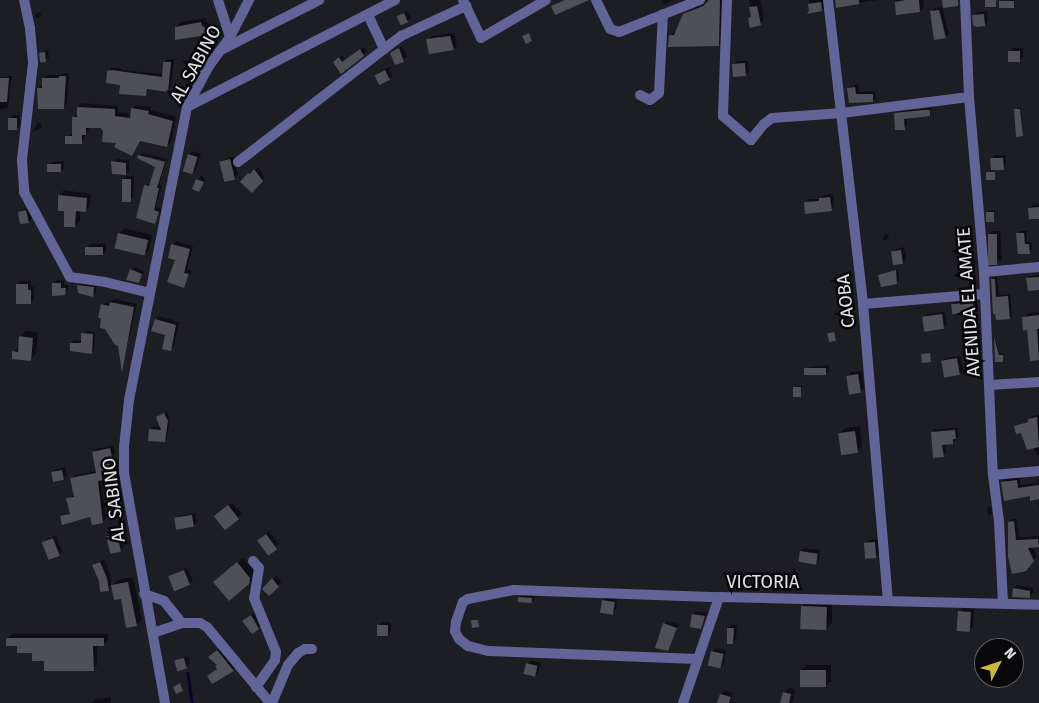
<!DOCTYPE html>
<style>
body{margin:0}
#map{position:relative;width:1039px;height:703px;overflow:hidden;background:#1d1d24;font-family:"Fira Sans",sans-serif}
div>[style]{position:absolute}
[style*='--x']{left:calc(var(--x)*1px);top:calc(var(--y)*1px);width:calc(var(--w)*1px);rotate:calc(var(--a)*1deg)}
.shadow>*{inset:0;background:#0007;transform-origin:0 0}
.stream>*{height:2.5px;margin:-1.25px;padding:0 1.25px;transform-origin:1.25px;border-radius:1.25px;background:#0a0033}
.building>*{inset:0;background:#4f5057;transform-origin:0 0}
.minor>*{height:10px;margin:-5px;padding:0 5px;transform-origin:5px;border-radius:5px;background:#606497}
span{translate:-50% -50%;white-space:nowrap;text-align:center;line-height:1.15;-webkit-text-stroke:5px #08080a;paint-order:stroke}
.street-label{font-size:18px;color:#e2e3e7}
.north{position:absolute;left:974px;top:638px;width:50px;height:50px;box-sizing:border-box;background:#08080a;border:1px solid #5f6062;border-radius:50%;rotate:49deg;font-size:14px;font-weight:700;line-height:20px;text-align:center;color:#e2e3e7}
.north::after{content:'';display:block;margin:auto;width:18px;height:22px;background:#ceb838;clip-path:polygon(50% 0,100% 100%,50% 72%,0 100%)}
</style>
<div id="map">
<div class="shadow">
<div style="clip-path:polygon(662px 0,673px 0,664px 4px)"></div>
<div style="clip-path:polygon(712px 0,723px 0,722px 41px,718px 45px,670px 35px,677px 31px,688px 11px)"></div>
<div style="clip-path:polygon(749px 0,761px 0,764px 20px,760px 24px,749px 19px,752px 15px)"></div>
<div style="clip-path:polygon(809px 0,825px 0,826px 6px,822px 10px,811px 11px)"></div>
<div style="clip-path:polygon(836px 0,878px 0,837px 6px)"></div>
<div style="clip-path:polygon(896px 0,923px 0,924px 7px,919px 11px,898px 13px)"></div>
<div style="clip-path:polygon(1015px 0,1014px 7px,1001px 2px,1002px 1px)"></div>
<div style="clip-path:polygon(942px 7px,949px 34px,946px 37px,931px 12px,935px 8px)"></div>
<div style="clip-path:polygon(407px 11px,411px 18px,407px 21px,398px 17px)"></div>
<div style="clip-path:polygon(987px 11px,988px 22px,984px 25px,974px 16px,977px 12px)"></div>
<div style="clip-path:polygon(40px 12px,41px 16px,36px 19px,35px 14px)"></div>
<div style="clip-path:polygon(206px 18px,206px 22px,221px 29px,201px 61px,207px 34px,176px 27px,181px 22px)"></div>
<div style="clip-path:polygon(454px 33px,457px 46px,454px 49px,427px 40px,431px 36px)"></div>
<div style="clip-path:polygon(402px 46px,407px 57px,396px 64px,391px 53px)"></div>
<div style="clip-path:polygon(364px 47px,367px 51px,341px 72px,338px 58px,342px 55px,345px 59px)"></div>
<div style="clip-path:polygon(1013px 48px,1023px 48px,1023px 57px,1020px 60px,1010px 51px)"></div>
<div style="clip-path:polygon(48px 49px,49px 58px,41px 62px,40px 53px)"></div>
<div style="clip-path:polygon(167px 59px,174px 59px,171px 87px,168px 91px,149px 88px,146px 95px,121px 83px,108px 72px,111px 68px,121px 68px,121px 70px,163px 74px,164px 63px)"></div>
<div style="clip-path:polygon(737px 61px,748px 61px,749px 72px,745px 75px,733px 65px)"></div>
<div style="clip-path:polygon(389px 67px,392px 76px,389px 79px,376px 74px)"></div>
<div style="clip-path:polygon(63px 73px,69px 73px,67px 104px,63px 108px,38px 89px,43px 85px,43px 79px,47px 75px,61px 75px)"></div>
<div style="clip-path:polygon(12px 76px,8px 107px,0 110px,0 77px)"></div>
<div style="clip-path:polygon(858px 84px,859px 92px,876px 91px,876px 97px,873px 101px,850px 102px,848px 88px)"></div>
<div style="clip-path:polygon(82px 103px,118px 106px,118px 112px,132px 114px,132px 109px,136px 105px,151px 107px,151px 110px,176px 117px,171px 142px,167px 146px,141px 140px,132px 154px,101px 127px,90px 127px,82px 142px,66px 137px,73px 133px,73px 118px,78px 114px,78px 107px)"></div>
<div style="clip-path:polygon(932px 108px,930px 115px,907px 117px,907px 125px,904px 128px,896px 114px,899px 111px)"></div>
<div style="clip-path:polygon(1017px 108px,1021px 108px,1023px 135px,1016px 110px)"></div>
<div style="clip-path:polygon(13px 115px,20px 115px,20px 126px,17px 129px,10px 118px)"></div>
<div style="clip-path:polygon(37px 123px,41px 123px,41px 128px,33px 132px)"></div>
<div style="clip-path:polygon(192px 151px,201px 154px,196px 170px,192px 173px,189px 154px)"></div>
<div style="clip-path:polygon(143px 153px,167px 159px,166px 161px,145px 156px,148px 159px,166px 163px,159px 185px,162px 185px,156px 207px,162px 209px,155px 222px,146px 185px,151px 183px,157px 166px,139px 156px)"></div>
<div style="clip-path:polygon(995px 155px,1006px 155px,1006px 166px,1003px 169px,992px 158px)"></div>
<div style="clip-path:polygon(233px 156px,238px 174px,234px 178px,220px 162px)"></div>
<div style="clip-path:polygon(116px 159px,129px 160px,129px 171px,125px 174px,113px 162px)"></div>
<div style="clip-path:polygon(64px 161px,64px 168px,61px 171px,48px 166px,52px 162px)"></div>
<div style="clip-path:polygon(258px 167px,265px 177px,256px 188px,249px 173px)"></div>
<div style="clip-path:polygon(126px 176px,134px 176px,133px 197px,129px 200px,123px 179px)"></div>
<div style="clip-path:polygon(201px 176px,206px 178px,199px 191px,193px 188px)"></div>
<div style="clip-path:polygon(64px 190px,91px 194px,90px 206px,85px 211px,80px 210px,80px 221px,75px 226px,65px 210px,60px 210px,60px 195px)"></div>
<div style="clip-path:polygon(833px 194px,834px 206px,831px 210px,806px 202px,809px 199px,820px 199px,824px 195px)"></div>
<div style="clip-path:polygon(1039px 204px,1039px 217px,1030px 208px,1033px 205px)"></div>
<div style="clip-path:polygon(29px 207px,32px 218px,29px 222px,21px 222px,19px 212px)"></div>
<div style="clip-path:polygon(988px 211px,995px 211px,994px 220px,987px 213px)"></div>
<div style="clip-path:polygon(124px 228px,152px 235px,149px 250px,143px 255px,119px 234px)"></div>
<div style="clip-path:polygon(992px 231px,1000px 231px,1002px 259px,999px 262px,989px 235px)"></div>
<div style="clip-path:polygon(1020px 231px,1027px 231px,1027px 242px,1031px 242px,1032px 250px,1029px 253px,1018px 234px)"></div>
<div style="clip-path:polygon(885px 233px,889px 234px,887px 240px,883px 240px)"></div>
<div style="clip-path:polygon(176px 241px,193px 246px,187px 269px,192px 271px,184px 287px,173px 245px)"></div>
<div style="clip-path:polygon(90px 244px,106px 244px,106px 250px,103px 254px,87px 247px)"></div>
<div style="clip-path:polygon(904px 247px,906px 259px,903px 263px,893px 252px,896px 249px)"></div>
<div style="clip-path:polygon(134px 267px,144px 271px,139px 282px,131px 270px)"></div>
<div style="clip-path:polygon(899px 269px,899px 280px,896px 283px,879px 275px)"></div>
<div style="clip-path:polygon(1039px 275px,1039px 286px,1027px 279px,1030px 276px)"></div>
<div style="clip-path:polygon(997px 276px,999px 295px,1010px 294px,1012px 315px,1010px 318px,997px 319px,992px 279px)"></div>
<div style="clip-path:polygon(57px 280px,64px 281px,64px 285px,68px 285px,68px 290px,65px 293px,53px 284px)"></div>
<div style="clip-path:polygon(21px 281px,31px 281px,31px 287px,34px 287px,34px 299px,31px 303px,17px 284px)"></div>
<div style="clip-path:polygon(82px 282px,97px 284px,96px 292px,92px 295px,78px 285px)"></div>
<div style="clip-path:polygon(114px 299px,137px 304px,121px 370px,119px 345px,102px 305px)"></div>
<div style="clip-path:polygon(976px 299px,977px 307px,974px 310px,953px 313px,952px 305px,955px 301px)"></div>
<div style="clip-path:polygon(945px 312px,947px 324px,943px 328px,923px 318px,927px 314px)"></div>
<div style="clip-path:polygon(1039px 312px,1039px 359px,1032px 360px,1028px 329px,1023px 318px,1028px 313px)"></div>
<div style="clip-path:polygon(159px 316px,179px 322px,174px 346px,170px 350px,167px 334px,156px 320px)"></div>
<div style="clip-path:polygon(972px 327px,979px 327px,980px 333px,979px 335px,971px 329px)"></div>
<div style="clip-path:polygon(26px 331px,38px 332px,36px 354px,30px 360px,14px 352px,20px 346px,20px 337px)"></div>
<div style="clip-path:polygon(86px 331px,95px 332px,94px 350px,91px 352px,71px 343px,74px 340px,82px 341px,83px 334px)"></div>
<div style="clip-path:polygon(995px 338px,1000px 354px,1004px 354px,1002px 361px,996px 361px)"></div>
<div style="clip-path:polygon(960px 356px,963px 370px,959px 374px,942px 361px,945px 358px)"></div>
<div style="clip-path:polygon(829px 365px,829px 370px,826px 373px,806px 371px,809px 367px)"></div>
<div style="clip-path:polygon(862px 371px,864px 388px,860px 392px,848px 376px,851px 372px)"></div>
<div style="clip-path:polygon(796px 386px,802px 386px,801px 396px,795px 388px)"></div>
<div style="clip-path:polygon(167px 412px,170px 418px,167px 438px,164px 441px,150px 430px,153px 427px,162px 427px,157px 418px)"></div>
<div style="clip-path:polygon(1039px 415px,1039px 455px,1036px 455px,1034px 447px,1015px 427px,1029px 421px,1032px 416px)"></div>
<div style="clip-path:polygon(860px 426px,862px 446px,857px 452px,840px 433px,845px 428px)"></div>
<div style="clip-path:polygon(958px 428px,959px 435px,956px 440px,953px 443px,945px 443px,946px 453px,943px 456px,932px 433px,935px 429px)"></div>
<div style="clip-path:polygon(113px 445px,115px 453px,112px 456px,115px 473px,112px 477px,101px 479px,106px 518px,103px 522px,91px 515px,61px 517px,71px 512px,68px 499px,74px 495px,71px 479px,75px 475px,97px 471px,94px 452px,97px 449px)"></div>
<div style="clip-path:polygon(65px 467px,67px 476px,63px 479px,52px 472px,56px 469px)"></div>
<div style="clip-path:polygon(1039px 476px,1039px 511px,1038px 498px,1002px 483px,1005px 479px,1020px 477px,1021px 485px,1037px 483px)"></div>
<div style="clip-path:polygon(232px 503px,242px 514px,226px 528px,220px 513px)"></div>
<div style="clip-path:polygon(991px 506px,992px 514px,988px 515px,987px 508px)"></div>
<div style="clip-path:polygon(195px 513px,197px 522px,193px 526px,175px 519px,179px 516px)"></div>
<div style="clip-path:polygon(1012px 519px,1017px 519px,1019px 537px,1039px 536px,1039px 545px,1032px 546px,1037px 556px,1026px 570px,1009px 523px)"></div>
<div style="clip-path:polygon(120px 531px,124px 547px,120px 551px,107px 536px,110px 533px)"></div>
<div style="clip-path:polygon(269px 531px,279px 544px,276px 548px,262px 537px)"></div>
<div style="clip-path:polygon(56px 535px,62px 551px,59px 555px,43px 542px)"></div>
<div style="clip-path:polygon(878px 539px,879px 554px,875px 557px,866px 543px,869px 540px)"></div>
<div style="clip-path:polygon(804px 548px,820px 550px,819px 560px,816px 563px,801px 552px)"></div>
<div style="clip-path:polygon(243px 558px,255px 572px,254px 578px,248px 583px,220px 577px)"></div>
<div style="clip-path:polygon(104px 559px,110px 574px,111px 586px,108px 590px,100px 581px,94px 565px)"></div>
<div style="clip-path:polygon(187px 568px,193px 581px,189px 584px,169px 577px)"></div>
<div style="left:276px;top:576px;width:8px;height:16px;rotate:45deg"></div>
<div style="clip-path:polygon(133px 577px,142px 620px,136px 625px,113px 585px,118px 580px)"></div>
<div style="clip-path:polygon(1017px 585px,1033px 588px,1033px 593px,1029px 597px,1014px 588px)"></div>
<div style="clip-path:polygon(523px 594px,535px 595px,535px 598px,532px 602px,519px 598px)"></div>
<div style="clip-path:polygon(606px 597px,617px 599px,616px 610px,612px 613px,603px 600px)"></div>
<div style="clip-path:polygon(808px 601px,832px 602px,832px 623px,826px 629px,802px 606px)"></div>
<div style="clip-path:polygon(963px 608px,974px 609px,973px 627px,969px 630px,959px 612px)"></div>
<div style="clip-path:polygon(696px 611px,708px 613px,701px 627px,693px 614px)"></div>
<div style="clip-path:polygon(255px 612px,262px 625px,258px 628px,247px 618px)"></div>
<div style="clip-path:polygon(667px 621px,679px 624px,667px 650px,664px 624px)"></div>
<div style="clip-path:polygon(382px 622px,391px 622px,391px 631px,388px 635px,378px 626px)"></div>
<div style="clip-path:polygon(732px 625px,737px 625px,736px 639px,733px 643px,728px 628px)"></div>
<div style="clip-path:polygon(12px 634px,108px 634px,108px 640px,103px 645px,97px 645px,97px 665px,93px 669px,45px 660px,7px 638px)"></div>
<div style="clip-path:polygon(222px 646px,238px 665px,225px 677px,208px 676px,218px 668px,216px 660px,213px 661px,209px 657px)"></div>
<div style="clip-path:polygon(715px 648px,726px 650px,724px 664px,720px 667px,712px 652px)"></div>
<div style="clip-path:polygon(188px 656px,190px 664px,177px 670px,175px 662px)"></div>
<div style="clip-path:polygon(531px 660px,541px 663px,538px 672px,535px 676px,527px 664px)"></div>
<div style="clip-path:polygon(807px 665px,831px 665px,831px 681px,826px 686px,801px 670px)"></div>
<div style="clip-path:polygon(789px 688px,795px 689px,792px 703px,781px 703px,784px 693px)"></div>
<div style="clip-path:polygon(724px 691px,733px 693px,731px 703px,719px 703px)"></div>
<div style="clip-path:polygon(111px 697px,111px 703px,91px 703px,95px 699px)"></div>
</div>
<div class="stream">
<div style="--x:188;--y:673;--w:30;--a:82"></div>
</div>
<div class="building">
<div style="clip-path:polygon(565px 0,589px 0,555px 15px,551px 6px)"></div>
<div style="clip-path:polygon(709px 0,720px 0,719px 46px,668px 47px,669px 35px,674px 35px,683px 14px,703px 6px)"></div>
<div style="clip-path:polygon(835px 0,859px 0,859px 4px,836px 8px)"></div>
<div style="clip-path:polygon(905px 0,919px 0,920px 12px,896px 15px,895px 2px)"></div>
<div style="clip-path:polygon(942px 0,958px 0,958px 6px,943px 8px)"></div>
<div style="left:985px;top:0;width:11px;height:7px"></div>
<div style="left:1014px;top:1px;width:7px;height:15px;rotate:90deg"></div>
<div style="clip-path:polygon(821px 2px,822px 11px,807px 14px,809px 11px,808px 4px)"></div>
<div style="clip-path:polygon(757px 6px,761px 25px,750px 28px,748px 18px,751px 17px,749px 7px)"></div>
<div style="clip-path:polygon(939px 10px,946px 38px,934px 40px,930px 11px)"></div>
<div style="left:404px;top:13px;width:10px;height:8px;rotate:66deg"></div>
<div style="clip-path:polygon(984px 14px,985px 26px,976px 27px,973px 25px,972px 15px)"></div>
<div style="clip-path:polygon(201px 22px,202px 26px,217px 34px,202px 63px,200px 62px,206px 35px,175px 40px,175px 27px)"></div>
<div style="clip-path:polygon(529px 33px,532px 41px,526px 44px,522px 36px)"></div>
<div style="clip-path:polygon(450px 36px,454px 50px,429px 54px,426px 39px)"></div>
<div style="clip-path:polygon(399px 48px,404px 62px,395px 65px,390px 53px)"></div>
<div style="clip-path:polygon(360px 49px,364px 56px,341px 74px,333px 62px,339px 57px,342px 62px)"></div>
<div style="left:1008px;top:51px;width:12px;height:11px"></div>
<div style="left:45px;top:52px;width:10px;height:6px;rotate:84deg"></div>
<div style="clip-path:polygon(163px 62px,171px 62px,168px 92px,147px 89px,146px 96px,119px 94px,120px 85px,106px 83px,107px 71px,111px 70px,162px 77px)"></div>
<div style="left:745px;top:63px;width:13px;height:13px;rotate:86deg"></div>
<div style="left:385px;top:70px;width:11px;height:12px;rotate:63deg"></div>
<div style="clip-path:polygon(59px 76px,66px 76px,64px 109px,38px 109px,37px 88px,42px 88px,42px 78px,59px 78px)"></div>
<div style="clip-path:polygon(0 78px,9px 78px,7px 102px,0 102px)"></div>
<div style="clip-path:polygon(855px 87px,856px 94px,873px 94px,873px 102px,849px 103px,847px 88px)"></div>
<div style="clip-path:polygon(77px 107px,115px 109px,115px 116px,130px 118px,131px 108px,149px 111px,148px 114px,173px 121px,167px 147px,140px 141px,132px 156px,114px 147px,116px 143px,102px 142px,103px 131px,101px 128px,86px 128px,86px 135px,82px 135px,82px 144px,65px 144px,65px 136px,72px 136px,72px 117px,77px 117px)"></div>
<div style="clip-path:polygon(1014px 109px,1020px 109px,1023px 136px,1016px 137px)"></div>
<div style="clip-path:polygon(923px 110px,930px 110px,930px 116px,904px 119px,905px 130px,895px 130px,894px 113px)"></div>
<div style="left:8px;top:118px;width:9px;height:12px"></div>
<div style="left:188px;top:154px;width:10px;height:18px;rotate:17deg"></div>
<div style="clip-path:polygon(138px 155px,165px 162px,157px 188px,159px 188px,154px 210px,159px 212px,155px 224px,136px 218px,144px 185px,149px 186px,155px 167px,157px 168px,137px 158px)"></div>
<div style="clip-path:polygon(990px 158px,1003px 158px,1004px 170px,991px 170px)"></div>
<div style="left:230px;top:159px;width:21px;height:11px;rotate:76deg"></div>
<div style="clip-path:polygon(111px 161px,126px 163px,126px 175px,112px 174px)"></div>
<div style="left:61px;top:164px;width:8px;height:14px;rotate:90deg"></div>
<div style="clip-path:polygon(254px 169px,263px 181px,252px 193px,240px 182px,248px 173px,250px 174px)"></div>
<div style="left:995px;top:172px;width:8px;height:9px;rotate:90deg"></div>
<div style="left:122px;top:179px;width:9px;height:23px"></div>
<div style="clip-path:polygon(196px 179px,204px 182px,199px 192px,192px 189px)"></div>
<div style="clip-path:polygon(58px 195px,87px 198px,86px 212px,76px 211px,75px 227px,64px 227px,64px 211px,58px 211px)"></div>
<div style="clip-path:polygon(830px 197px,832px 211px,805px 214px,804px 202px,819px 201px,819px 198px)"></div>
<div style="clip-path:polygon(1039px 207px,1039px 219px,1029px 219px,1028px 208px)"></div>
<div style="clip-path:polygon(26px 210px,29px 223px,20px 224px,18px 212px)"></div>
<div style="left:986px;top:212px;width:8px;height:10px"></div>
<div style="left:118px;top:233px;width:31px;height:16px;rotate:13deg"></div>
<div style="clip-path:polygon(1016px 233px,1024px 233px,1025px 244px,1029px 244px,1030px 254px,1018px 254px)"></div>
<div style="left:988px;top:234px;width:9px;height:31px"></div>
<div style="clip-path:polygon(171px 244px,190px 249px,184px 273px,189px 274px,184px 288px,167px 282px,175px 260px,168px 258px)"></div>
<div style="left:85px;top:247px;width:18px;height:8px"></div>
<div style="left:901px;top:250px;width:14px;height:10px;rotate:82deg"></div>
<div style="clip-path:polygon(130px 269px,142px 274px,139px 283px,126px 280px)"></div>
<div style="clip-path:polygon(896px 270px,897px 284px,881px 287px,878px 275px)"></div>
<div style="clip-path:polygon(1039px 277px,1039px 290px,1028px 291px,1026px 278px)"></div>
<div style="clip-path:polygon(991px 279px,995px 279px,996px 297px,1008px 296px,1010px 319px,996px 320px,995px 314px,993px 314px)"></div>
<div style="clip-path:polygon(52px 283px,61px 283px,61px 288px,66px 288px,65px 295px,52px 296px)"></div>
<div style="clip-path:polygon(16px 284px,28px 284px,28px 290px,31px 290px,31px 304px,16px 304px)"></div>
<div style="clip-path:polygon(77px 285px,94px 287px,93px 297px,78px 293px)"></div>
<div style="clip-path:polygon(110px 302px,134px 307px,122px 373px,118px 346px,115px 345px,105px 329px,100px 328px,101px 318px,98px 318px,101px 304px,109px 306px)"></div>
<div style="left:973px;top:302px;width:10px;height:22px;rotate:84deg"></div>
<div style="left:942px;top:314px;width:15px;height:20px;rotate:82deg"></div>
<div style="clip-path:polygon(1039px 315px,1039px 329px,1037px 329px,1039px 360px,1030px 361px,1027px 330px,1023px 331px,1022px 317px)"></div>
<div style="clip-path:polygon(155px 319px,176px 325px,171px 351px,162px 349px,165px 335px,151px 331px)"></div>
<div style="left:969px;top:328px;width:9px;height:9px"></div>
<div style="left:834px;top:332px;width:9px;height:7px;rotate:77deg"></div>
<div style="clip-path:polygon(81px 333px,93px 334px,92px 354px,70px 351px,70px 343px,81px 343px)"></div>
<div style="clip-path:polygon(19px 336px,33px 338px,31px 361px,12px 359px,12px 351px,18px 352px)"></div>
<div style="clip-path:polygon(994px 337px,999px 355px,1003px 355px,1003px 362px,995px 362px)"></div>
<div style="left:930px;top:353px;width:9px;height:9px;rotate:84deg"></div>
<div style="left:957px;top:358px;width:17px;height:16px;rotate:80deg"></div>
<div style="left:826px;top:368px;width:7px;height:22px;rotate:90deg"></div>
<div style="left:858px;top:374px;width:19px;height:12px;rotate:81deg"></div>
<div style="left:793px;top:387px;width:8px;height:10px"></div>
<div style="clip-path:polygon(164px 413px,168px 421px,165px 442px,148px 441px,149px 429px,161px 430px,156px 417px)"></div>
<div style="clip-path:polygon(1037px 417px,1039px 447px,1027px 450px,1021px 433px,1016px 434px,1014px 426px,1028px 422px,1028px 419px)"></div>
<div style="clip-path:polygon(955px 430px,956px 439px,953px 439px,953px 444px,942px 445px,944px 457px,933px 458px,931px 432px)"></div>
<div style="left:855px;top:431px;width:22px;height:17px;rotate:82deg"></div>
<div style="clip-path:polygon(110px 448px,112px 457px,108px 458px,112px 478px,98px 481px,103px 523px,92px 525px,90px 517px,62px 525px,60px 516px,70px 514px,66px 498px,74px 497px,70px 478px,96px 473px,92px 452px)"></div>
<div style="left:62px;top:470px;width:10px;height:11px;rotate:79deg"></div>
<div style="clip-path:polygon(1017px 480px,1018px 488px,1039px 485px,1039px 499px,1030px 501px,1030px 496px,1004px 501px,1001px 482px)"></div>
<div style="left:228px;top:505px;width:18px;height:18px;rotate:52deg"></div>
<div style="left:192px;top:515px;width:12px;height:18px;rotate:81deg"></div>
<div style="clip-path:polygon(1014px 521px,1016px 540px,1038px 539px,1039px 547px,1028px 548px,1034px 561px,1026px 571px,1012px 574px,1008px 557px,1008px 522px)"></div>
<div style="left:117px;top:534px;width:18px;height:11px;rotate:77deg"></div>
<div style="left:266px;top:534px;width:19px;height:11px;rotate:54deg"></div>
<div style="left:53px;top:538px;width:19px;height:12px;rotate:69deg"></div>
<div style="left:875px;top:542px;width:16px;height:11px;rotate:86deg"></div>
<div style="left:800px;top:551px;width:18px;height:11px;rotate:9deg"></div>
<div style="clip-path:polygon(100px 562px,107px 578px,109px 591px,100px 592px,99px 581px,92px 565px)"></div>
<div style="clip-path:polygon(237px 562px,250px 578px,249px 584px,229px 601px,213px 582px)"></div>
<div style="left:184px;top:570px;width:16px;height:17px;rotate:68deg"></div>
<div style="clip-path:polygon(272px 578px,279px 587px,269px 596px,262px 589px)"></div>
<div style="clip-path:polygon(128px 582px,137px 626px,126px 628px,121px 599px,114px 600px,111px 585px)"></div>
<div style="clip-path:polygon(1013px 588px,1030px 591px,1030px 598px,1012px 597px)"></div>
<div style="left:518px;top:597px;width:14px;height:5px;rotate:4deg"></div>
<div style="left:602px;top:600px;width:13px;height:13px;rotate:9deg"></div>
<div style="left:801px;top:606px;width:26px;height:23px;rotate:2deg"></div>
<div style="left:958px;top:611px;width:13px;height:20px;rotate:4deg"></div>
<div style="clip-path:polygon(692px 614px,705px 616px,701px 629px,690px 627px)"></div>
<div style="clip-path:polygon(251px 615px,259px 629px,252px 634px,242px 621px)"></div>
<div style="clip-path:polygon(471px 620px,478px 620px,479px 627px,472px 628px)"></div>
<div style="clip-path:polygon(663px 623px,677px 628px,668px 651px,655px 648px)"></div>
<div style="left:377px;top:625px;width:11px;height:11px"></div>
<div style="clip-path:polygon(727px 628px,734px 628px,733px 644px,727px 644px)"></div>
<div style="clip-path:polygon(6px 638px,104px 638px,104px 646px,93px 646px,94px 671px,44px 671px,44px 661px,32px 661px,32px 653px,17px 653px,17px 646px,6px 646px)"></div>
<div style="clip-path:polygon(217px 650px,234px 671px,212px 684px,207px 676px,217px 669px,215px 666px,217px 665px,208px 657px)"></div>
<div style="left:711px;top:651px;width:13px;height:15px;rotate:13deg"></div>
<div style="left:184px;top:658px;width:11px;height:10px;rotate:75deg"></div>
<div style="left:526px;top:663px;width:12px;height:11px;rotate:14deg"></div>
<div style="left:800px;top:670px;width:26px;height:17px"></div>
<div style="clip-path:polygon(180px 683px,183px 691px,176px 694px,173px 687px)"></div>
<div style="clip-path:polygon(783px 692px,791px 694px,789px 703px,780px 703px)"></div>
<div style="clip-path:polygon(720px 694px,731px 697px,729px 703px,717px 703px)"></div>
</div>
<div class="minor">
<div style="--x:24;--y:0;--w:29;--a:78"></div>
<div style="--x:30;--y:28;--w:35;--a:85"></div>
<div style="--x:33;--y:63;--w:98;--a:96.5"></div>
<div style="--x:22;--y:160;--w:32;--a:86"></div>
<div style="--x:24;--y:192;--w:97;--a:61.6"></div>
<div style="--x:70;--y:277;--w:35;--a:8"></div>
<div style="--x:105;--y:282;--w:46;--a:13.7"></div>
<div style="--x:218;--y:0;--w:39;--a:72"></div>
<div style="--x:463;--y:0;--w:42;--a:64.7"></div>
<div style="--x:481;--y:38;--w:75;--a:-30.3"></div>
<div style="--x:596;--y:0;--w:32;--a:64"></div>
<div style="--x:610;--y:29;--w:9;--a:18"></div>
<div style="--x:619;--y:32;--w:87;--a:-21.6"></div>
<div style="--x:727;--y:0;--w:116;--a:92"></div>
<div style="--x:723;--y:116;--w:37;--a:41"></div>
<div style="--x:751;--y:140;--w:21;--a:-51"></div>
<div style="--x:764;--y:124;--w:10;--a:-37"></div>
<div style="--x:772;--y:118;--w:70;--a:-4.1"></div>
<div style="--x:842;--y:113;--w:128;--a:-7.2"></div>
<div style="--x:828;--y:0;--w:306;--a:83.4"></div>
<div style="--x:863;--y:304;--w:297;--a:85.2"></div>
<div style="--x:965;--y:0;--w:97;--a:87.6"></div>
<div style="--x:969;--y:97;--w:176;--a:85.1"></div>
<div style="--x:984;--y:272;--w:203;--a:87.5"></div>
<div style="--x:993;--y:475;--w:46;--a:82.6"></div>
<div style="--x:999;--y:521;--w:82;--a:87.2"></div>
<div style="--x:223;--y:49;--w:108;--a:-27"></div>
<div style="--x:384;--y:49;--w:21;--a:-37"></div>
<div style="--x:401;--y:36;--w:72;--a:-24.8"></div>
<div style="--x:640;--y:95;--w:11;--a:27"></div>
<div style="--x:650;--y:100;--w:11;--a:-38"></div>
<div style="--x:659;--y:93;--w:79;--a:-87.1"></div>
<div style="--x:187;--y:107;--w:234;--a:-27.2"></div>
<div style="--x:238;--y:162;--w:185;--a:-37.7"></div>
<div style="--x:384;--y:49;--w:38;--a:-115"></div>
<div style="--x:984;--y:272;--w:55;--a:-5.2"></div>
<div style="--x:863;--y:304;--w:121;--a:-4.7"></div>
<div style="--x:990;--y:385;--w:49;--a:-3.5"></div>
<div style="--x:993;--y:475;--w:46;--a:-5"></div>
<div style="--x:253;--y:561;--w:9;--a:49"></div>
<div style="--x:259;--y:568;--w:30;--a:99"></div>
<div style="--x:254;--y:598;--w:58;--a:67.8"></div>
<div style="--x:276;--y:652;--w:8;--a:97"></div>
<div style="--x:275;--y:660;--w:33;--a:125"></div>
<div style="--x:144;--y:594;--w:21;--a:19"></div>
<div style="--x:164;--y:601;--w:28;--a:51"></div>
<div style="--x:153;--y:633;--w:31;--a:-19"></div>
<div style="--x:182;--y:623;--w:18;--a:0"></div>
<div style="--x:200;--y:623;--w:8;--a:30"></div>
<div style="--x:207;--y:627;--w:99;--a:50.3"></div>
<div style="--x:697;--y:659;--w:209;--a:-177.8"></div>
<div style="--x:488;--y:651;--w:21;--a:-166"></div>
<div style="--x:468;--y:646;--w:11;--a:-142"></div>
<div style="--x:459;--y:639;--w:9;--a:-117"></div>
<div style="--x:455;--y:631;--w:9;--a:-84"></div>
<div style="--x:456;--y:622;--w:21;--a:-71"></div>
<div style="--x:463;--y:602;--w:6;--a:-31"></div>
<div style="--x:468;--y:599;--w:47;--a:-11.1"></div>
<div style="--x:514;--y:590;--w:205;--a:2"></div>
<div style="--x:165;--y:703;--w:235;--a:-100.1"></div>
<div style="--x:124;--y:472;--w:25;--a:-90"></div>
<div style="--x:124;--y:447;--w:47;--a:-83.9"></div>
<div style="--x:129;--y:400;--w:299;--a:-78.8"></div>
<div style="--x:187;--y:107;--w:47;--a:-61.8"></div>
<div style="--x:209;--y:66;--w:36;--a:-54"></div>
<div style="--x:230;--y:37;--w:42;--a:-62.8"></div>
<div style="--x:272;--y:703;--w:41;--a:-67.2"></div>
<div style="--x:288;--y:665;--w:16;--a:-50"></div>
<div style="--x:298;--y:653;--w:8;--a:-30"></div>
<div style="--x:305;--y:649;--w:7;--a:0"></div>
<div style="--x:683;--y:703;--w:112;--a:-71.2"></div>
<div style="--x:719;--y:597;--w:320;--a:1.4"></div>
</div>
<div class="street-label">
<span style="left:196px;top:64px;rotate:-61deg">AL SABINO</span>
<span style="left:846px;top:301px;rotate:-96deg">CAOBA</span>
<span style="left:969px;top:302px;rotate:-94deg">AVENIDA EL AMATE</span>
<span style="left:114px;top:500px;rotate:-97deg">AL SABINO</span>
<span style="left:763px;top:582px">VICTORIA</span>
</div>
<div class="north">N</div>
</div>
